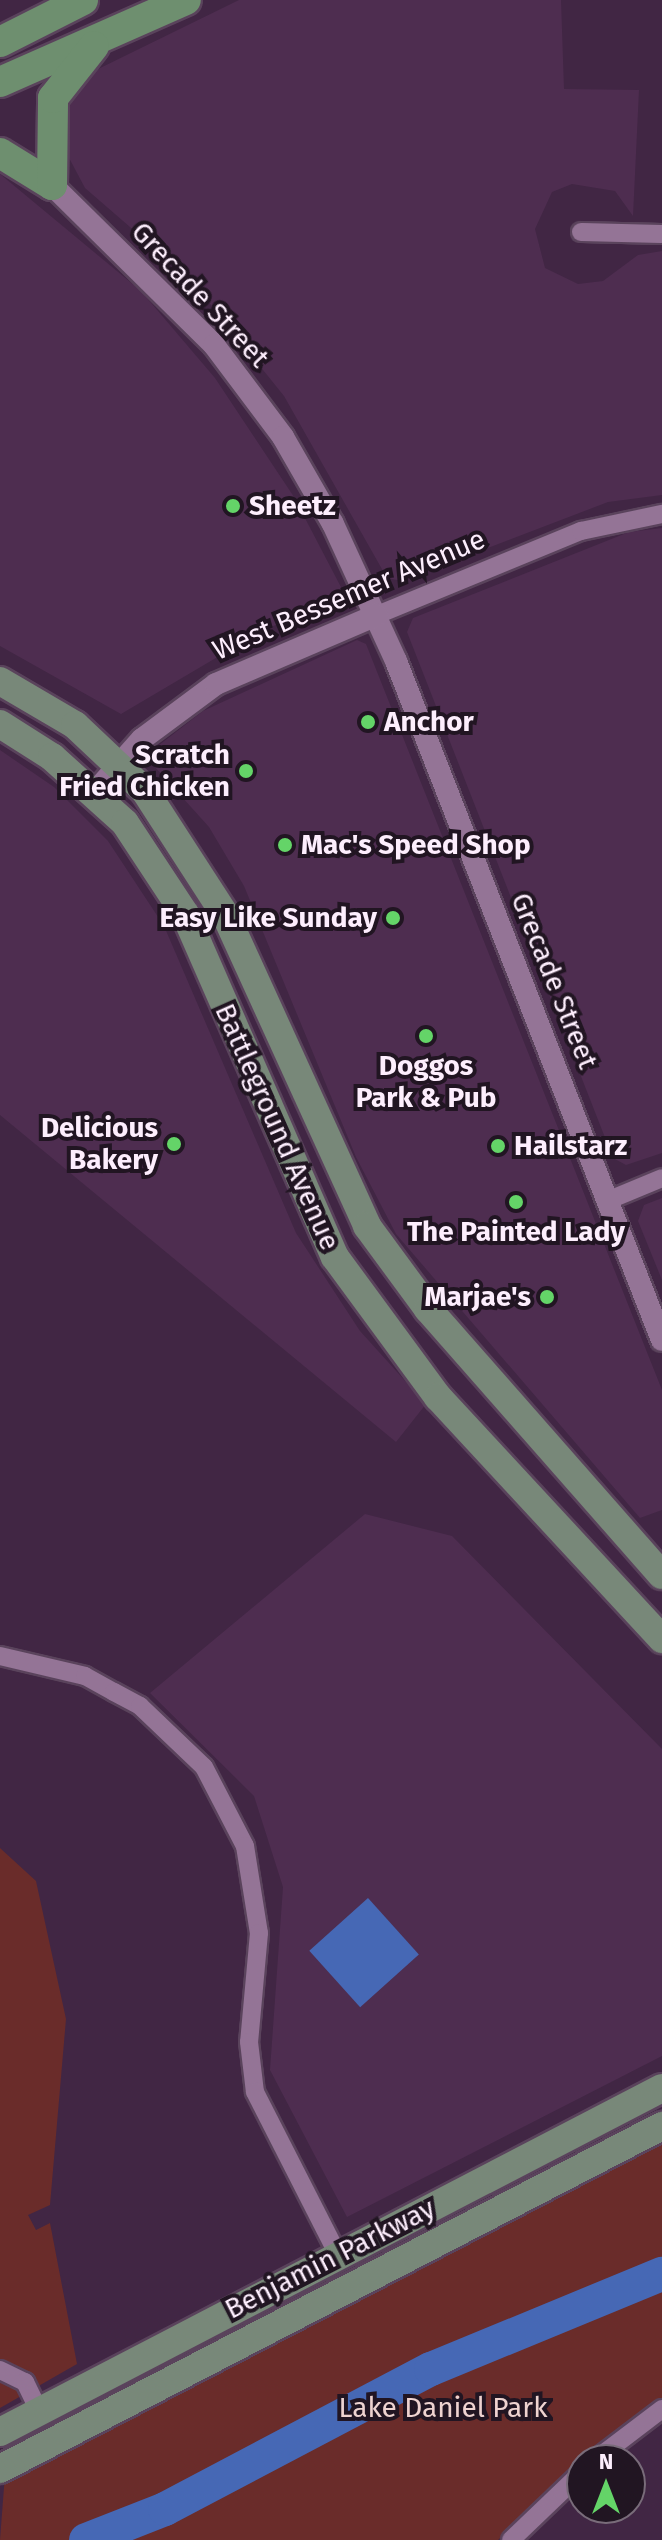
<!DOCTYPE html>
<style>
body{margin:0}
#map{position:relative;width:662px;height:2540px;overflow:hidden;background:#412644;font-family:"Fira Sans",sans-serif}
div>[style]{position:absolute}
[style*='--x']{left:calc(var(--x)*1px);top:calc(var(--y)*1px);width:calc(var(--w)*1px);rotate:calc(var(--a)*1deg)}
.built>*{inset:0;background:#4e2d50}
.green>*{inset:0;background:#6a2c2a}
.water>*{inset:0;background:#4668b5;transform-origin:0 0}
.river>*{height:34px;margin:-17px;padding:0 17px;transform-origin:17px;border-radius:17px;background:#4668b5}
.roads{filter:drop-shadow(2px 0 #5a435c) drop-shadow(-2px 0 #5a435c) drop-shadow(0 2px #5a435c) drop-shadow(0 -2px #5a435c)}
.minor>*{height:18px;margin:-9px;padding:0 9px;transform-origin:9px;border-radius:9px;background:#947496}
.tertiary>*{height:22px;margin:-11px;padding:0 11px;transform-origin:11px;border-radius:11px;background:#947496}
.primary>*{height:28px;margin:-14px;padding:0 14px;transform-origin:14px;border-radius:14px;background:#788879}
.trunk>*{height:30px;margin:-15px;padding:0 15px;transform-origin:15px;border-radius:15px;background:#6e8f6f}
.dots>*{width:22px;height:22px;translate:-50% -50%;box-sizing:border-box;border:4px solid #211522;border-radius:50%}
span{translate:-50% -50%;white-space:nowrap;text-align:center;line-height:1.15;-webkit-text-stroke:8px #211522;paint-order:stroke}
.street-label{font-size:28px;color:#fdeefd}
.poi-label{font-size:28px;color:#fdeefd;font-weight:700}
.left{translate:0 -50%;text-align:left}
.right{translate:-100% -50%;text-align:right}
.park-label{font-size:28px;color:#eed3d0}
.north{position:absolute;left:566px;top:2444px;width:80px;height:80px;box-sizing:border-box;background:#211522;border:2px solid #796c7a;border-radius:50%;rotate:0deg;font-size:22px;font-weight:700;line-height:32px;text-align:center;color:#fdeefd}
.north::after{content:'';display:block;margin:auto;width:28px;height:36px;background:#64d468;clip-path:polygon(50% 0,100% 100%,50% 72%,0 100%)}
</style>
<div id="map">
<div class="built">
<div style="clip-path:polygon(239px 0,561px 0,564px 89px,639px 90px,633px 216px,615px 191px,572px 184px,552px 192px,535px 229px,545px 268px,578px 284px,603px 281px,638px 255px,662px 251px,662px 495px,608px 502px,402px 581px,387px 578px,284px 396px,190px 279px,85px 188px,68px 156px,65px 112px,92px 72px)"></div>
<div style="clip-path:polygon(0 174px,141px 291px,215px 378px,294px 497px,343px 591px,339px 602px,265px 629px,121px 714px,0 646px)"></div>
<div style="clip-path:polygon(662px 528px,662px 1153px,626px 1165px,613px 1158px,407px 632px,413px 618px,629px 532px)"></div>
<div style="clip-path:polygon(357px 640px,366px 644px,662px 1390px,662px 1510px,640px 1518px,396px 1234px,356px 1157px,244px 886px,209px 827px,154px 766px,154px 749px,203px 711px)"></div>
<div style="clip-path:polygon(0 750px,54px 787px,108px 841px,164px 926px,296px 1233px,360px 1331px,426px 1404px,396px 1442px,0 1115px)"></div>
<div style="clip-path:polygon(662px 1198px,662px 1280px,638px 1221px,644px 1205px)"></div>
<div style="clip-path:polygon(365px 1514px,452px 1536px,662px 1749px,662px 2056px,347px 2217px,270px 2070px,283px 1887px,254px 1796px,150px 1693px)"></div>
</div>
<div class="green">
<div style="clip-path:polygon(0 1848px,36px 1881px,66px 2019px,50px 2205px,28px 2215px,36px 2230px,50px 2223px,77px 2364px,0 2408px)"></div>
<div style="clip-path:polygon(662px 2143px,662px 2403px,582px 2460px,498px 2540px,0 2540px,5px 2474px)"></div>
</div>
<div class="water">
<div style="left:368px;top:1898px;width:76px;height:79px;rotate:48deg"></div>
</div>
<div class="river">
<div style="--x:86;--y:2540;--w:85;--a:-21.4"></div>
<div style="--x:165;--y:2509;--w:301;--a:-27.8"></div>
<div style="--x:431;--y:2369;--w:250;--a:-22.4"></div>
</div>
<div class="roads">
<div class="minor">
<div style="--x:581;--y:232;--w:81;--a:1.4"></div>
<div style="--x:377;--y:615;--w:221;--a:-22.4"></div>
<div style="--x:581;--y:531;--w:83;--a:-11.9"></div>
<div style="--x:609;--y:1200;--w:57;--a:-22.5"></div>
<div style="--x:0;--y:1656;--w:87;--a:13.2"></div>
<div style="--x:85;--y:1676;--w:33;--a:29"></div>
<div style="--x:114;--y:1692;--w:30;--a:28"></div>
<div style="--x:140;--y:1706;--w:88;--a:43.6"></div>
<div style="--x:204;--y:1767;--w:89;--a:62.6"></div>
<div style="--x:245;--y:1846;--w:88;--a:80.9"></div>
<div style="--x:259;--y:1933;--w:109;--a:95.2"></div>
<div style="--x:249;--y:2042;--w:50;--a:83.2"></div>
<div style="--x:255;--y:2092;--w:183;--a:63"></div>
<div style="--x:0;--y:2370;--w:28;--a:26"></div>
<div style="--x:25;--y:2382;--w:30;--a:64"></div>
<div style="--x:595;--y:2460;--w:84;--a:-37.3"></div>
<div style="--x:511;--y:2540;--w:98;--a:-43.8"></div>
</div>
<div class="tertiary">
<div style="--x:52;--y:185;--w:228;--a:44.6"></div>
<div style="--x:214;--y:345;--w:115;--a:53.1"></div>
<div style="--x:283;--y:437;--w:100;--a:60.1"></div>
<div style="--x:333;--y:524;--w:151;--a:65.3"></div>
<div style="--x:396;--y:661;--w:729;--a:68.61"></div>
<div style="--x:94;--y:793;--w:72;--a:-48.4"></div>
<div style="--x:142;--y:739;--w:92;--a:-36.6"></div>
<div style="--x:216;--y:684;--w:175;--a:-23.2"></div>
</div>
<div class="primary">
<div style="--x:0;--y:681;--w:87;--a:30.4"></div>
<div style="--x:75;--y:725;--w:96;--a:43.3"></div>
<div style="--x:145;--y:791;--w:149;--a:57.1"></div>
<div style="--x:226;--y:916;--w:341;--a:65.5"></div>
<div style="--x:367;--y:1226;--w:103;--a:53.7"></div>
<div style="--x:428;--y:1309;--w:354;--a:48.7"></div>
<div style="--x:0;--y:724;--w:62;--a:32.4"></div>
<div style="--x:52;--y:757;--w:98;--a:42.1"></div>
<div style="--x:125;--y:823;--w:109;--a:56.6"></div>
<div style="--x:185;--y:914;--w:374;--a:66.4"></div>
<div style="--x:335;--y:1257;--w:174;--a:53.7"></div>
<div style="--x:438;--y:1397;--w:330;--a:47.2"></div>
<div style="--x:0;--y:2432;--w:746;--a:-27.46"></div>
<div style="--x:0;--y:2469;--w:746;--a:-27.39"></div>
</div>
<div class="trunk">
<div style="--x:0;--y:42;--w:93;--a:-26.8"></div>
<div style="--x:0;--y:82;--w:203;--a:-23.8"></div>
<div style="--x:0;--y:153;--w:61;--a:31.6"></div>
<div style="--x:52;--y:185;--w:87;--a:-89.3"></div>
<div style="--x:53;--y:98;--w:66;--a:-51.7"></div>
</div>
</div>
<div class="dots">
<div style="left:233px;top:506px;background:#64d468"></div>
<div style="left:368px;top:722px;background:#64d468"></div>
<div style="left:246px;top:771px;background:#64d468"></div>
<div style="left:285px;top:845px;background:#64d468"></div>
<div style="left:393px;top:918px;background:#64d468"></div>
<div style="left:426px;top:1036px;background:#64d468"></div>
<div style="left:174px;top:1144px;background:#64d468"></div>
<div style="left:498px;top:1146px;background:#64d468"></div>
<div style="left:516px;top:1202px;background:#64d468"></div>
<div style="left:547px;top:1297px;background:#64d468"></div>
</div>
<div class="street-label">
<span style="left:200px;top:295px;rotate:47deg">Grecade Street</span>
<span style="left:349px;top:595px;rotate:-23deg">West Bessemer Avenue</span>
<span style="left:554px;top:981px;rotate:68deg">Grecade Street</span>
<span style="left:277px;top:1127px;rotate:66deg">Battleground Avenue</span>
<span style="left:330px;top:2259px;rotate:-27deg">Benjamin Parkway</span>
</div>
<div class="poi-label">
<span class="left" style="left:249px;top:506px">Sheetz</span>
<span class="left" style="left:384px;top:722px">Anchor</span>
<span class="right" style="left:230px;top:771px">Scratch<br>Fried Chicken</span>
<span class="left" style="left:301px;top:845px">Mac's Speed Shop</span>
<span class="right" style="left:377px;top:918px">Easy Like Sunday</span>
<span style="left:426px;top:1082px">Doggos<br>Park &amp; Pub</span>
<span class="right" style="left:158px;top:1144px">Delicious<br>Bakery</span>
<span class="left" style="left:514px;top:1146px">Hailstarz</span>
<span style="left:516px;top:1232px">The Painted Lady</span>
<span class="right" style="left:531px;top:1297px">Marjae's</span>
</div>
<div class="park-label">
<span style="left:443px;top:2408px">Lake Daniel Park</span>
</div>
<div class="north">N</div>
</div>
